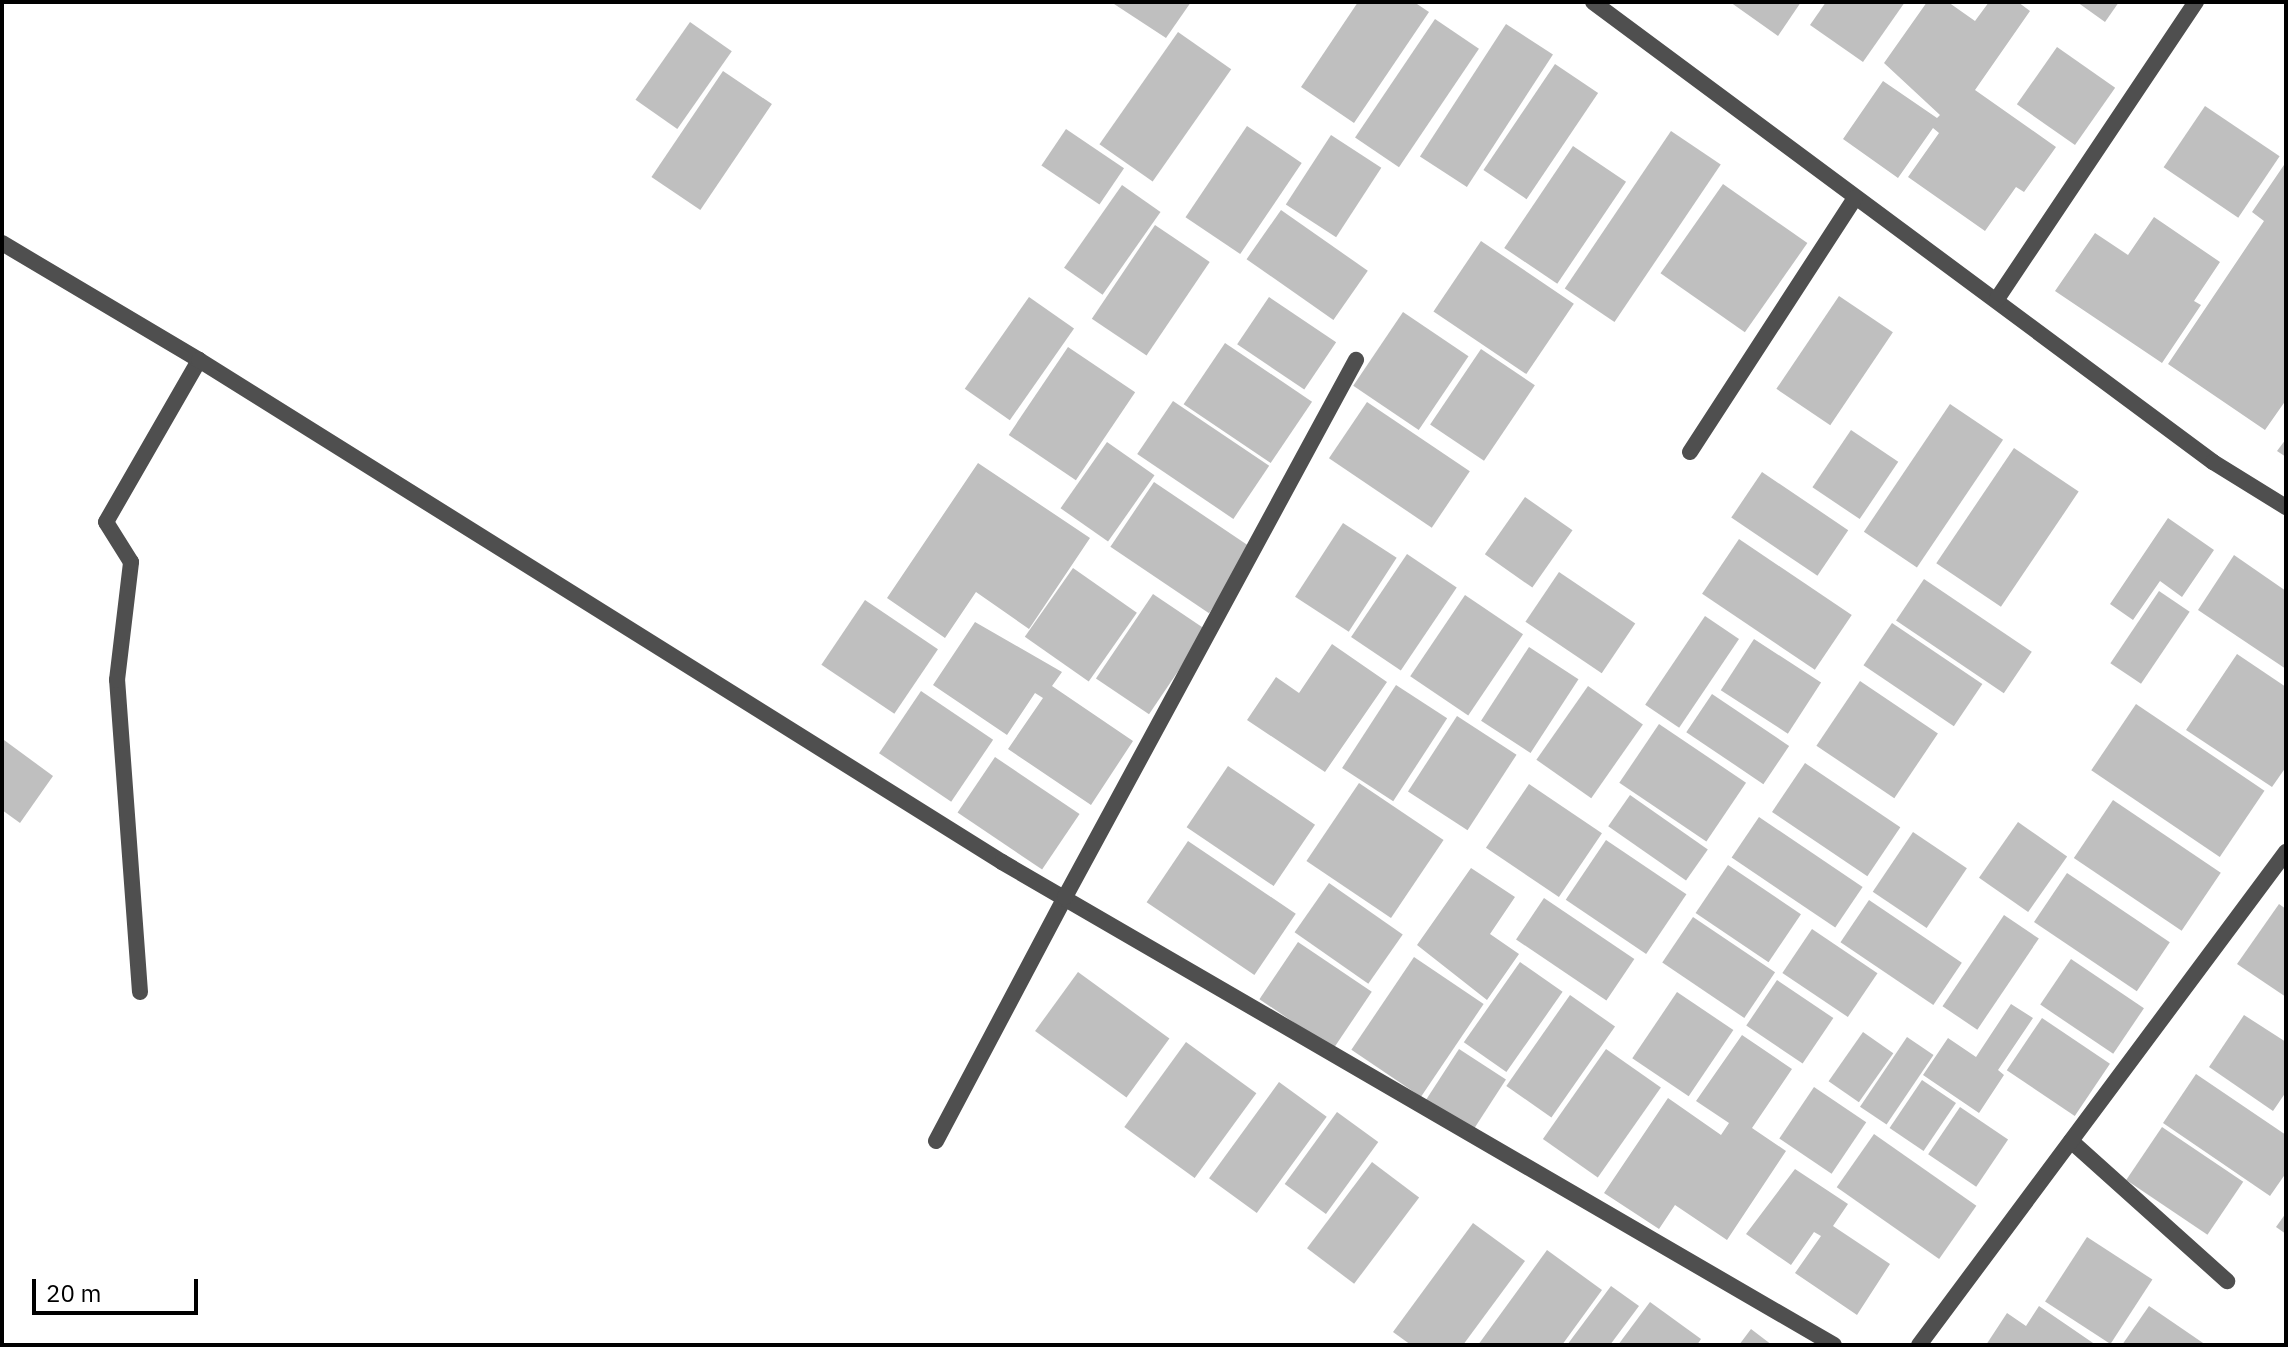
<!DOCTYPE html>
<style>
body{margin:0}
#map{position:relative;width:2288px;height:1347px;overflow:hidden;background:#fff;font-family:"IBM Plex Sans",sans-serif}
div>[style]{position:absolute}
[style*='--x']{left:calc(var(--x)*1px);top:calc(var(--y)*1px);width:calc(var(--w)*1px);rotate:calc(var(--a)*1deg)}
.building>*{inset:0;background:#bfbfbf;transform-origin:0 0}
.service>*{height:16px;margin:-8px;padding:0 8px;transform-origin:8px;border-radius:8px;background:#4f4f4f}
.minor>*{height:16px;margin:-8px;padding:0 8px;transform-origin:8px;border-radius:8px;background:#4f4f4f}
span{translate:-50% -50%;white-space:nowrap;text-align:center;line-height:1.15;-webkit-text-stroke:8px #fff;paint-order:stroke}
.frame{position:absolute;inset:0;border:4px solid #000;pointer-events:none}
.scale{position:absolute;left:32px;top:1279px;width:166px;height:36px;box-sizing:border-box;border:4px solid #000;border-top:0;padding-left:10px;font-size:24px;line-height:28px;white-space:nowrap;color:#000;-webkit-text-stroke:6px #fff;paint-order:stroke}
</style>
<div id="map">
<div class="building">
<div style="clip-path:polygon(1111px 2px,1191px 2px,1166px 38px)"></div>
<div style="clip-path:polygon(1358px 2px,1414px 2px,1429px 12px,1354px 123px,1301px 87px)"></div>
<div style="clip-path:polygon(1730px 2px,1801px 2px,1778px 36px)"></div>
<div style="clip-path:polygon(1826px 2px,1905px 2px,1863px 62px,1810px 25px)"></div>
<div style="clip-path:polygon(1927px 2px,1948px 2px,1975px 21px,1989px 2px,2018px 2px,2030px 11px,1975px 90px,2056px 147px,2024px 192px,2016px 187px,1985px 231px,1908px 177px,1939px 133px,1933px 128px,1898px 178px,1843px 139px,1883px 81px,1937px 118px,1940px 115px,1884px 63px)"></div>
<div style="clip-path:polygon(2077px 2px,2119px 2px,2105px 22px)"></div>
<div style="left:1435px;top:19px;width:53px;height:143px;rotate:34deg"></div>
<div style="left:690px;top:22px;width:51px;height:95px;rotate:35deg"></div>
<div style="left:1506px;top:24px;width:56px;height:158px;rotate:33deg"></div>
<div style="left:1178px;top:32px;width:65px;height:137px;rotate:35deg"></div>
<div style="left:2057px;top:47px;width:71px;height:70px;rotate:35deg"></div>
<div style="left:1555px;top:64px;width:52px;height:128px;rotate:34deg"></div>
<div style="left:723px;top:71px;width:59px;height:128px;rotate:34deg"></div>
<div style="left:2205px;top:106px;width:90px;height:74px;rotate:34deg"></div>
<div style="left:1247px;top:126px;width:66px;height:110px;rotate:34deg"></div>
<div style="left:1066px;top:129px;width:70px;height:44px;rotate:34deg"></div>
<div style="left:1671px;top:131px;width:60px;height:190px;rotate:34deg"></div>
<div style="left:1331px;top:135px;width:60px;height:83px;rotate:33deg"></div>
<div style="left:1573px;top:146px;width:64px;height:123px;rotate:34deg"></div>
<div style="clip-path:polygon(2286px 162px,2286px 400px,2265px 430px,2168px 364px,2264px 221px,2252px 212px)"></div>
<div style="left:1723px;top:184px;width:103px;height:109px;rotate:35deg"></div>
<div style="left:1122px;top:185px;width:47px;height:101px;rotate:35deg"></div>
<div style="left:1281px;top:210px;width:106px;height:60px;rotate:35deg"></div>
<div style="clip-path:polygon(2154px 217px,2220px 262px,2194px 301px,2201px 305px,2162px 363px,2055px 291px,2095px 233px,2128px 255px)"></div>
<div style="left:1155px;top:225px;width:66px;height:113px;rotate:34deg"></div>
<div style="left:1481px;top:241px;width:112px;height:85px;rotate:34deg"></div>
<div style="left:1839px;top:296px;width:65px;height:112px;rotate:34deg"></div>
<div style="left:1029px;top:297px;width:55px;height:112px;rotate:35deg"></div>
<div style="left:1269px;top:297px;width:81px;height:57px;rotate:34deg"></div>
<div style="left:1403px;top:312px;width:79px;height:89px;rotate:34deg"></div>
<div style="left:1225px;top:343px;width:105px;height:74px;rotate:34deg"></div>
<div style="left:1068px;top:347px;width:81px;height:106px;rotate:34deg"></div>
<div style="left:1481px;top:349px;width:65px;height:91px;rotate:34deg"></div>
<div style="left:1173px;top:401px;width:116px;height:64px;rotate:34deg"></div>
<div style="left:1367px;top:402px;width:124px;height:68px;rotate:34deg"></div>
<div style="left:1950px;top:404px;width:64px;height:154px;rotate:34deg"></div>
<div style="left:1851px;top:430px;width:57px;height:69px;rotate:34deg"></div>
<div style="clip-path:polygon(2286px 439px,2286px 457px,2277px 451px)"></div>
<div style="left:1107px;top:442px;width:58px;height:81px;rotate:35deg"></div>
<div style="left:2014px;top:448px;width:78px;height:139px;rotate:34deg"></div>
<div style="clip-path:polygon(978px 463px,1090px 538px,1029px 629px,976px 592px,945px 638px,887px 598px)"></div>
<div style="left:1762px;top:472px;width:104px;height:55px;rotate:34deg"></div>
<div style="left:1154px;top:482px;width:119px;height:78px;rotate:34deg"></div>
<div style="left:1525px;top:497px;width:58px;height:70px;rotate:35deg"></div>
<div style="clip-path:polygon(2168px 518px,2214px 550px,2182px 597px,2160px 581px,2133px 620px,2110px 604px)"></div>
<div style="left:1343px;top:523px;width:64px;height:88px;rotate:33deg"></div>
<div style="left:1739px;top:539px;width:136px;height:66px;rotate:34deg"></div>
<div style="left:1407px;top:554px;width:60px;height:100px;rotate:34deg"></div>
<div style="clip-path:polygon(2234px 555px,2286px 591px,2286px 669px,2198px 610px)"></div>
<div style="left:1073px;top:568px;width:78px;height:84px;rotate:35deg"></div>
<div style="left:1559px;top:572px;width:92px;height:60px;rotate:34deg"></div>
<div style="left:1924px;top:579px;width:130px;height:50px;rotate:34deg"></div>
<div style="left:2159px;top:591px;width:37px;height:87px;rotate:34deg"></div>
<div style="left:1153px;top:594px;width:64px;height:102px;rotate:34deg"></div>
<div style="left:1465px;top:595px;width:70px;height:98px;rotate:34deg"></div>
<div style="left:865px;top:600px;width:88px;height:78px;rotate:34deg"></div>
<div style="left:1705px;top:616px;width:41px;height:107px;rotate:34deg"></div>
<div style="clip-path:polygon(975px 622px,1062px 672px,1052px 686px,1133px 741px,1091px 805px,1008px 749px,1043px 698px,1035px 693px,1007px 735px,933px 685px)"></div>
<div style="left:1892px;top:623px;width:109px;height:51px;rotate:34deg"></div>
<div style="left:1754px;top:639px;width:80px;height:61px;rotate:33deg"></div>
<div style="clip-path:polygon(1332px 644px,1387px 682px,1325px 772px,1247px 720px,1276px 677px,1299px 693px)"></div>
<div style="left:1529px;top:647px;width:59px;height:88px;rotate:33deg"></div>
<div style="clip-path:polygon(2237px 654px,2286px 687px,2286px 767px,2272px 787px,2186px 730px)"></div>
<div style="left:1860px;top:681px;width:94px;height:78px;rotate:34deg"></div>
<div style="left:1396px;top:685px;width:61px;height:99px;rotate:33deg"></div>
<div style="left:1588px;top:686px;width:67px;height:90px;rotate:35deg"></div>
<div style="left:921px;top:691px;width:87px;height:75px;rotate:34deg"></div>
<div style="left:1712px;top:694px;width:93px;height:46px;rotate:34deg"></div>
<div style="left:2136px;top:704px;width:155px;height:80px;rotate:34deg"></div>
<div style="left:1457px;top:716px;width:71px;height:90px;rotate:33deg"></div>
<div style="left:1659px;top:724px;width:105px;height:71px;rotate:34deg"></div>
<div style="clip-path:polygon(4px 740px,53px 776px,20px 823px,2px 810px)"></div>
<div style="left:995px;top:757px;width:102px;height:67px;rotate:34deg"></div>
<div style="left:1805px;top:763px;width:115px;height:59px;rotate:34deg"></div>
<div style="left:1228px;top:766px;width:105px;height:74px;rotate:34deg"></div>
<div style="left:1359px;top:783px;width:102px;height:94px;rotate:34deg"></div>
<div style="left:1529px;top:784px;width:88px;height:77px;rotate:34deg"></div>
<div style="left:1630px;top:795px;width:95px;height:38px;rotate:35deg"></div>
<div style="left:2113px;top:800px;width:130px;height:70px;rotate:34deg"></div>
<div style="left:1759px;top:817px;width:125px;height:49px;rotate:34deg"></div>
<div style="left:2018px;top:822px;width:60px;height:68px;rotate:35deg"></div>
<div style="left:1913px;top:832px;width:65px;height:72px;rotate:34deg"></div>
<div style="left:1606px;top:840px;width:97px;height:72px;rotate:34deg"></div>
<div style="left:1188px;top:841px;width:130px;height:74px;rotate:34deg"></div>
<div style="left:1728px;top:865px;width:88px;height:58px;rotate:34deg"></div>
<div style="clip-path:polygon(1471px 868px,1515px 897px,1490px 934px,1519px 954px,1487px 1000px,1417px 945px)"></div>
<div style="left:2067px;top:873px;width:124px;height:59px;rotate:34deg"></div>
<div style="left:1329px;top:883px;width:90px;height:60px;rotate:35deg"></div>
<div style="left:1544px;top:898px;width:109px;height:50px;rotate:34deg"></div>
<div style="left:1869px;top:900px;width:112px;height:51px;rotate:34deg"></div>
<div style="clip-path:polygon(2279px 904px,2286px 909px,2286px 997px,2237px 964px)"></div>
<div style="left:2004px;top:915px;width:42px;height:110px;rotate:34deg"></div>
<div style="left:1693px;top:917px;width:99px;height:55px;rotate:34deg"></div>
<div style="left:1812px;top:929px;width:79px;height:53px;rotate:34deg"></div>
<div style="left:1298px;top:942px;width:89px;height:69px;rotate:34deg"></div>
<div style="left:1414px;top:957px;width:84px;height:112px;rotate:34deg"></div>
<div style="left:2071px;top:959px;width:88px;height:55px;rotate:34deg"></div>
<div style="left:1520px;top:962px;width:52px;height:98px;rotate:35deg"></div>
<div style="left:1078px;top:972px;width:113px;height:73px;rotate:36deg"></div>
<div style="left:1777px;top:980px;width:68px;height:55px;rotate:34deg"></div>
<div style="left:1677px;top:992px;width:68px;height:80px;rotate:34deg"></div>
<div style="left:1570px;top:995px;width:55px;height:111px;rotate:35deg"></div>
<div style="clip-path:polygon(2011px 1004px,2033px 1018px,1998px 1070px,2004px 1075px,1979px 1113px,1923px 1075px,1948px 1038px,1976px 1057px)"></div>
<div style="clip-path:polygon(2244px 1015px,2286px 1042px,2286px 1092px,2273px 1111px,2209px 1067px)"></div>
<div style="left:2042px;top:1018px;width:82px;height:63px;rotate:34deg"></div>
<div style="left:1863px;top:1032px;width:37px;height:60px;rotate:35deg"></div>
<div style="clip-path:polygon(1742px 1035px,1792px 1069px,1752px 1128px,1786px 1151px,1727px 1240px,1675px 1205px,1659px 1229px,1604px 1193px,1668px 1098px,1721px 1135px,1729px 1123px,1696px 1101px)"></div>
<div style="left:1907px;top:1037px;width:32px;height:84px;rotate:34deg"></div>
<div style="left:1186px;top:1042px;width:87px;height:105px;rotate:36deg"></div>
<div style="left:1459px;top:1049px;width:56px;height:61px;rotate:33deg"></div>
<div style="left:1606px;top:1049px;width:67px;height:110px;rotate:35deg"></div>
<div style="clip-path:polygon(2196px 1074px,2286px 1135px,2286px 1173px,2270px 1196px,2163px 1123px)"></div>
<div style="left:1922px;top:1080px;width:41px;height:58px;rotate:34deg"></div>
<div style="left:1279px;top:1082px;width:59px;height:119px;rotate:36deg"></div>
<div style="left:1814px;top:1087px;width:63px;height:62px;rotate:34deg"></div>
<div style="left:1960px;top:1107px;width:58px;height:57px;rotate:34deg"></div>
<div style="left:1337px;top:1112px;width:51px;height:89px;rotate:36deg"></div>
<div style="left:2162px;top:1127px;width:98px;height:64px;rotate:34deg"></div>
<div style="left:1874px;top:1134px;width:125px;height:65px;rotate:35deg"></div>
<div style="left:1372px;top:1162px;width:59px;height:108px;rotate:37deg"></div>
<div style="clip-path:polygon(1795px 1169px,1848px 1204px,1833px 1226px,1890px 1264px,1857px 1315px,1795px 1273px,1821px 1236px,1814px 1232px,1791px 1265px,1746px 1234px)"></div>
<div style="clip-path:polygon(2286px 1213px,2286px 1234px,2276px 1227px)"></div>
<div style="clip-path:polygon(1473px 1223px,1525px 1261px,1463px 1345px,1411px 1345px,1393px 1332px)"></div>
<div style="left:2087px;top:1237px;width:78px;height:77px;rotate:33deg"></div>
<div style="clip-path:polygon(1547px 1250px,1602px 1290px,1562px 1345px,1478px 1345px)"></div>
<div style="clip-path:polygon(1611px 1286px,1639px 1306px,1610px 1345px,1567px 1345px)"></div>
<div style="clip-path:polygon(1650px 1302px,1701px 1339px,1697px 1345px,1618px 1345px)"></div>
<div style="clip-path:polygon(2039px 1306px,2096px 1345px,1986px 1345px,2007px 1313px,2026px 1326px)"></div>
<div style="clip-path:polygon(2149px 1306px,2206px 1345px,2122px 1345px)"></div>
<div style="clip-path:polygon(1751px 1329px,1772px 1345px,1739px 1345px)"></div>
</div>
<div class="service">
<div style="--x:140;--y:992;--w:313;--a:-94.2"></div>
<div style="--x:117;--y:680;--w:119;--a:-83.2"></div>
<div style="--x:131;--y:562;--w:47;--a:-122"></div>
<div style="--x:106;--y:522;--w:187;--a:-60.1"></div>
<div style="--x:936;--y:1141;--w:276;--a:-62.1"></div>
</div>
<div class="minor">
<div style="--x:1593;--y:2;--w:772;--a:36.57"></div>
<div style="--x:2213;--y:462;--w:86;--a:31.7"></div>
<div style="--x:2;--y:243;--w:229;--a:30.7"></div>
<div style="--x:199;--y:360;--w:947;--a:32.01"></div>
<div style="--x:1002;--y:862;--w:962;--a:30.14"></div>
<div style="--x:1997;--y:299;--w:358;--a:-56.2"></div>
<div style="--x:1690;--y:452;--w:303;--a:-57"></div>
<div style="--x:1065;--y:897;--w:611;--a:-61.55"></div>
<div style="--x:2071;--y:1141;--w:210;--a:41.9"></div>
<div style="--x:1919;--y:1345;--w:615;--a:-53.34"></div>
</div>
<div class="frame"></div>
<div class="scale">20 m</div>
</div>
